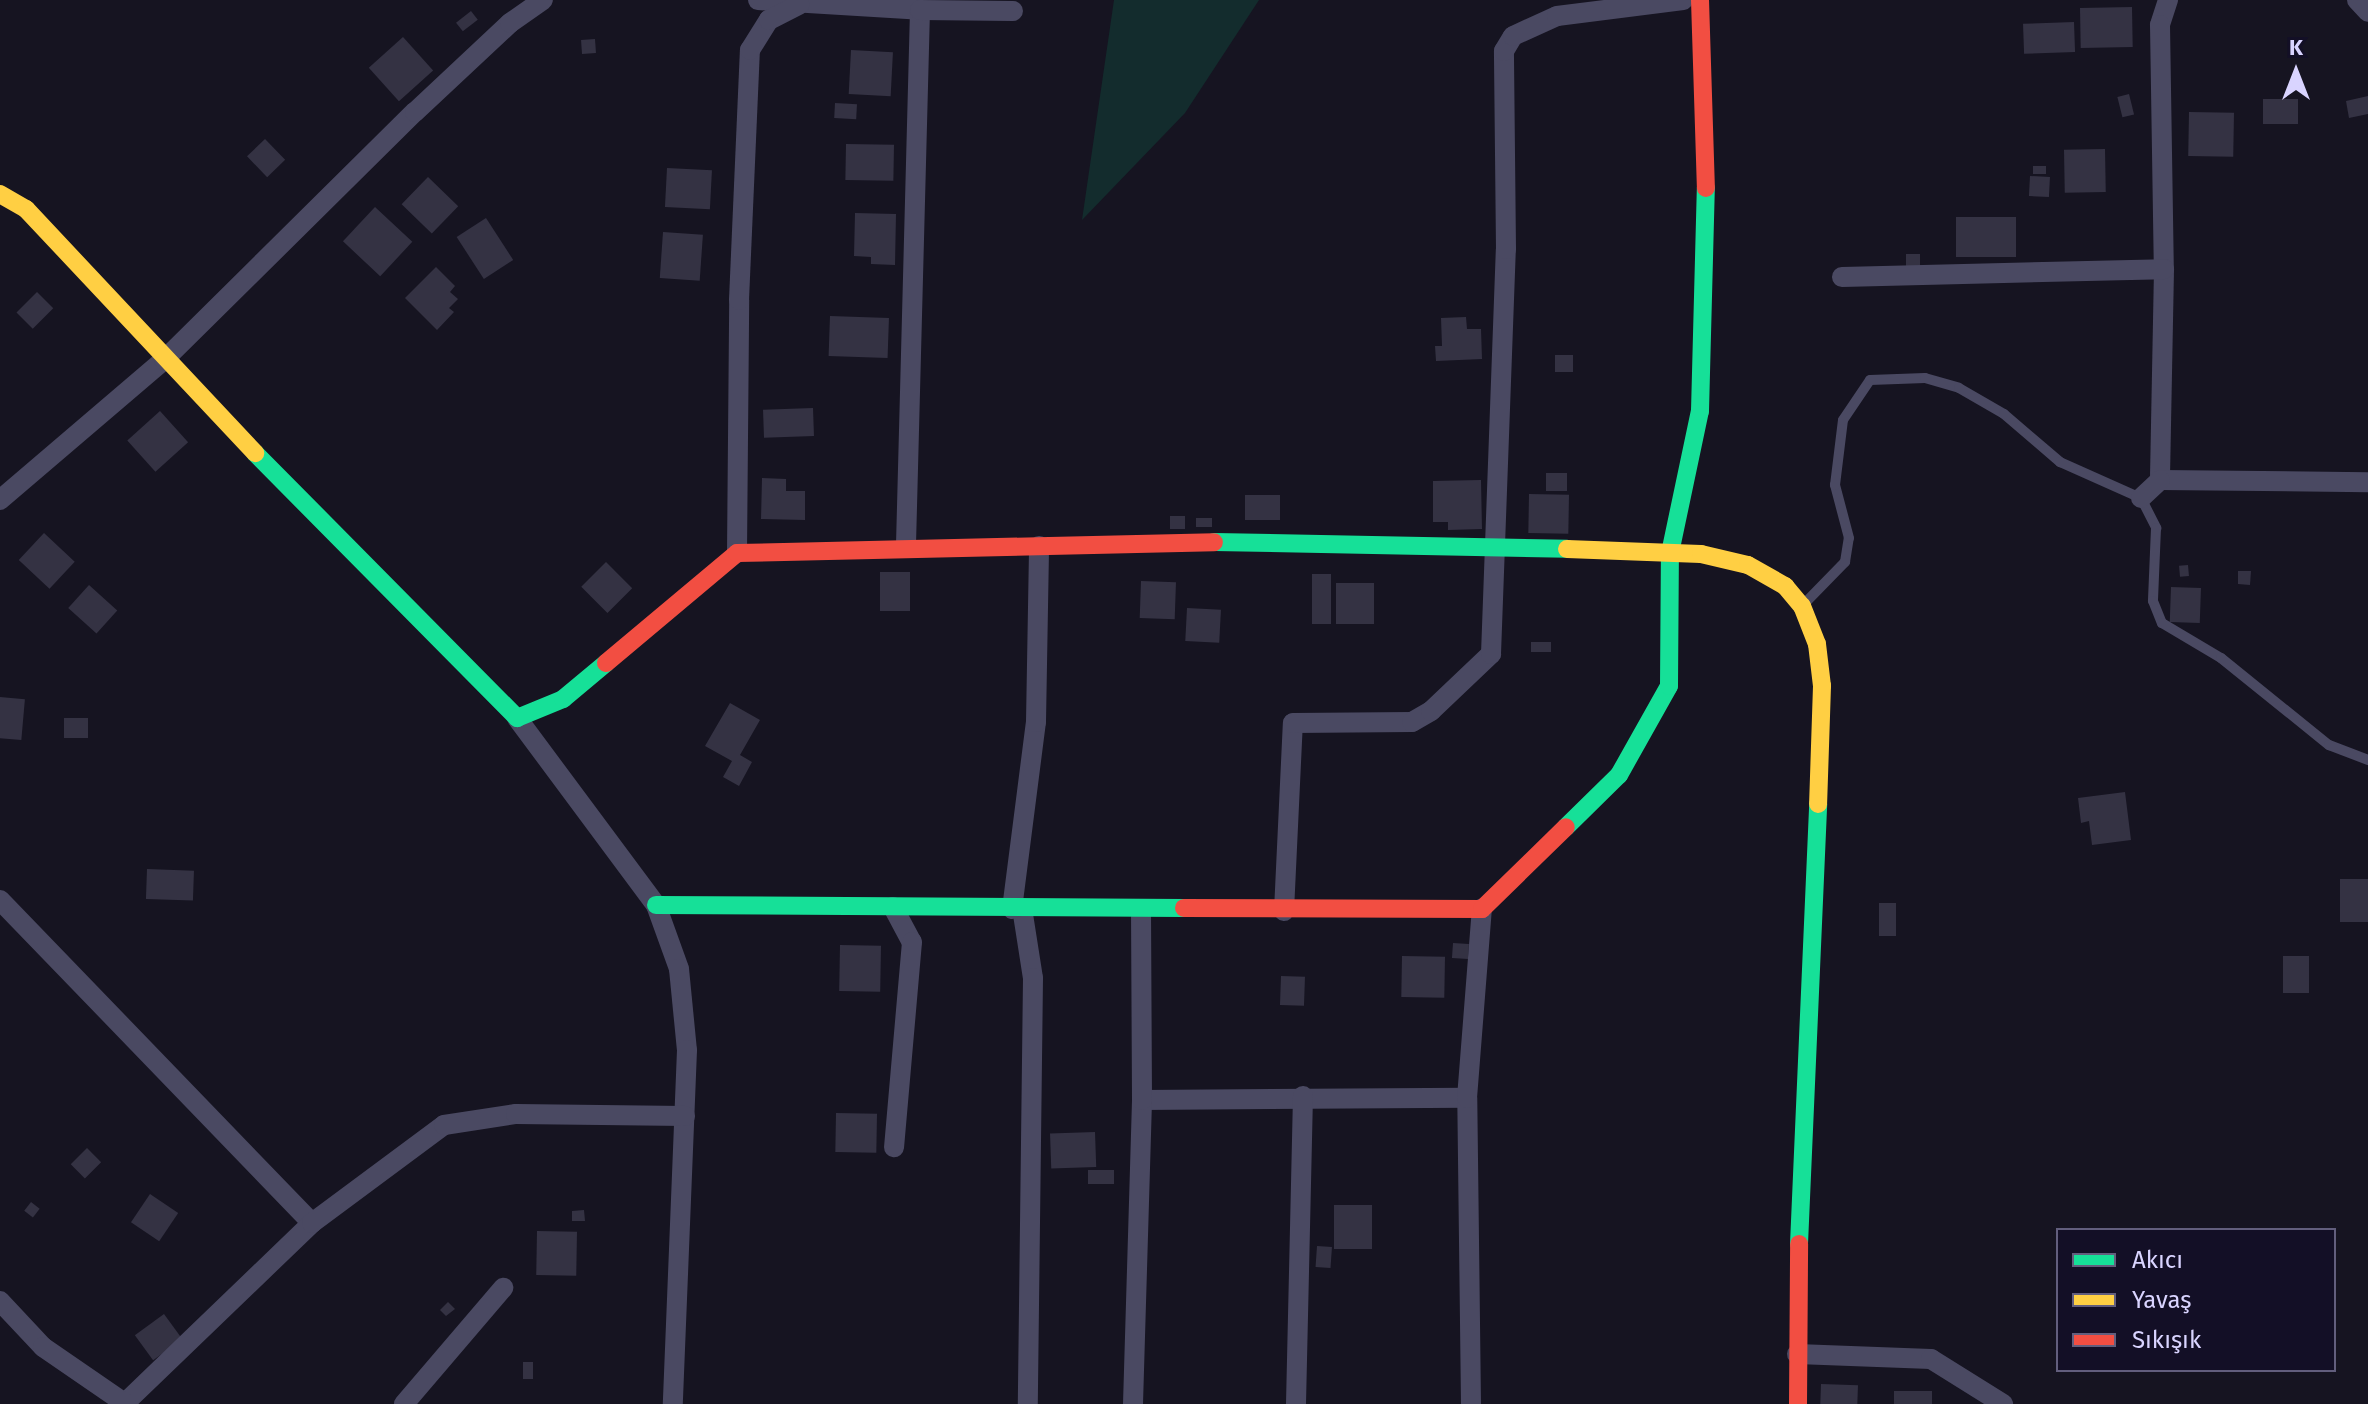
<!DOCTYPE html>
<meta charset="utf-8">
<style>
body{margin:0}
#map{position:relative;width:2368px;height:1404px;overflow:hidden;background:#161421;font-family:"Fira Sans",sans-serif}
div>[style]{position:absolute}
[style*='--x']{left:calc(var(--x)*1px);top:calc(var(--y)*1px);width:calc(var(--w)*1px);rotate:calc(var(--a)*1deg)}
.green>*{inset:0;background:#132c2d}
.building>*{inset:0;background:#343243;transform-origin:0 0}
.lane>*{height:10px;margin:-5px;padding:0 5px;transform-origin:5px;border-radius:5px;background:#4a4962}
.street>*{height:20px;margin:-10px;padding:0 10px;transform-origin:10px;border-radius:10px;background:#4a4962}
.fast>*{height:18px;margin:-9px;padding:0 9px;transform-origin:9px;border-radius:9px;background:#16e098}
.slow>*{height:18px;margin:-9px;padding:0 9px;transform-origin:9px;border-radius:9px;background:#ffcf43}
.jam>*{height:18px;margin:-9px;padding:0 9px;transform-origin:9px;border-radius:9px;background:#f24e42}
span{translate:-50% -50%;white-space:nowrap;text-align:center;line-height:1.15;-webkit-text-stroke:8px #130f26;paint-order:stroke}
.legend{position:absolute;left:2056px;top:1228px;width:280px;height:144px;box-sizing:border-box;background:#130f26;border:2px solid #625e7d;margin:0;padding:10px 14px;list-style:none;font-size:24px;color:#d9d4ff}
.legend li{display:flex;align-items:center;gap:16px;height:40px}
.legend b{width:40px;border:2px solid #625e7d}
.north{position:absolute;left:2256px;top:32px;width:80px;height:80px;-webkit-text-stroke:6px #130f26;paint-order:stroke;rotate:0deg;font-size:22px;font-weight:700;line-height:32px;text-align:center;color:#d9d4ff}
.north::after{content:'';display:block;margin:auto;width:28px;height:36px;background:#d9d4ff;clip-path:polygon(50% 0,100% 100%,50% 72%,0 100%)}
</style>
<div id="map">
<div class="green">
<div style="clip-path:polygon(1114px 0,1259px 0,1185px 113px,1082px 220px)"></div>
</div>
<div class="building">
<div style="left:2132px;top:7px;width:40px;height:52px;rotate:89deg"></div>
<div style="left:471px;top:11px;width:11px;height:19px;rotate:52deg"></div>
<div style="left:2074px;top:22px;width:30px;height:51px;rotate:88deg"></div>
<div style="left:403px;top:37px;width:45px;height:46px;rotate:48deg"></div>
<div style="left:595px;top:39px;width:14px;height:14px;rotate:86deg"></div>
<div style="left:851px;top:50px;width:42px;height:44px;rotate:3deg"></div>
<div style="left:2129px;top:94px;width:21px;height:12px;rotate:76deg"></div>
<div style="clip-path:polygon(2368px 96px,2368px 114px,2349px 118px,2346px 101px)"></div>
<div style="left:2298px;top:99px;width:25px;height:35px;rotate:90deg"></div>
<div style="left:835px;top:103px;width:22px;height:15px;rotate:3deg"></div>
<div style="left:2189px;top:112px;width:45px;height:44px;rotate:1deg"></div>
<div style="left:265px;top:139px;width:29px;height:25px;rotate:46deg"></div>
<div style="left:846px;top:144px;width:48px;height:36px;rotate:1deg"></div>
<div style="left:2105px;top:149px;width:43px;height:41px;rotate:89deg"></div>
<div style="left:2033px;top:166px;width:13px;height:8px"></div>
<div style="left:667px;top:168px;width:45px;height:39px;rotate:3deg"></div>
<div style="left:2030px;top:176px;width:20px;height:20px;rotate:3deg"></div>
<div style="left:428px;top:177px;width:42px;height:38px;rotate:44deg"></div>
<div style="left:375px;top:207px;width:51px;height:47px;rotate:43deg"></div>
<div style="clip-path:polygon(855px 213px,896px 214px,895px 265px,871px 264px,871px 257px,854px 256px)"></div>
<div style="left:2016px;top:217px;width:40px;height:60px;rotate:90deg"></div>
<div style="left:486px;top:218px;width:50px;height:35px;rotate:57deg"></div>
<div style="left:663px;top:232px;width:40px;height:46px;rotate:4deg"></div>
<div style="left:1906px;top:254px;width:14px;height:18px"></div>
<div style="clip-path:polygon(436px 267px,455px 286px,450px 292px,458px 299px,449px 308px,454px 312px,437px 330px,405px 298px)"></div>
<div style="left:37px;top:292px;width:23px;height:29px;rotate:45deg"></div>
<div style="left:830px;top:316px;width:59px;height:40px;rotate:2deg"></div>
<div style="clip-path:polygon(1466px 317px,1467px 329px,1481px 329px,1482px 359px,1436px 361px,1435px 346px,1442px 346px,1441px 318px)"></div>
<div style="left:1555px;top:355px;width:18px;height:17px"></div>
<div style="left:813px;top:408px;width:28px;height:50px;rotate:88deg"></div>
<div style="left:160px;top:411px;width:42px;height:44px;rotate:48deg"></div>
<div style="left:1567px;top:473px;width:18px;height:21px;rotate:90deg"></div>
<div style="clip-path:polygon(762px 478px,786px 479px,786px 491px,805px 491px,805px 520px,761px 519px)"></div>
<div style="clip-path:polygon(1481px 480px,1482px 529px,1448px 530px,1448px 522px,1433px 522px,1433px 481px)"></div>
<div style="left:1529px;top:494px;width:40px;height:39px;rotate:1deg"></div>
<div style="left:1245px;top:495px;width:35px;height:25px"></div>
<div style="left:1170px;top:516px;width:15px;height:13px"></div>
<div style="left:1196px;top:518px;width:16px;height:9px"></div>
<div style="left:44px;top:533px;width:42px;height:37px;rotate:43deg"></div>
<div style="left:606px;top:562px;width:37px;height:35px;rotate:45deg"></div>
<div style="left:2188px;top:565px;width:11px;height:9px;rotate:85deg"></div>
<div style="clip-path:polygon(2238px 571px,2251px 571px,2250px 585px,2238px 584px)"></div>
<div style="left:880px;top:572px;width:30px;height:39px"></div>
<div style="left:1312px;top:574px;width:19px;height:50px"></div>
<div style="left:1141px;top:581px;width:35px;height:37px;rotate:2deg"></div>
<div style="left:1336px;top:583px;width:38px;height:41px"></div>
<div style="left:89px;top:585px;width:38px;height:31px;rotate:42deg"></div>
<div style="left:2171px;top:587px;width:30px;height:35px;rotate:2deg"></div>
<div style="left:1187px;top:608px;width:34px;height:33px;rotate:3deg"></div>
<div style="left:1531px;top:642px;width:20px;height:10px"></div>
<div style="left:0;top:697px;width:25px;height:41px;rotate:5deg"></div>
<div style="clip-path:polygon(730px 703px,760px 720px,740px 755px,752px 762px,739px 786px,723px 777px,732px 761px,705px 746px)"></div>
<div style="left:64px;top:718px;width:24px;height:20px"></div>
<div style="clip-path:polygon(2125px 792px,2131px 840px,2092px 845px,2089px 821px,2081px 823px,2078px 798px)"></div>
<div style="left:147px;top:869px;width:47px;height:30px;rotate:2deg"></div>
<div style="left:2340px;top:879px;width:28px;height:43px"></div>
<div style="left:1879px;top:903px;width:17px;height:33px"></div>
<div style="left:1453px;top:943px;width:16px;height:15px;rotate:4deg"></div>
<div style="left:840px;top:945px;width:41px;height:46px;rotate:1deg"></div>
<div style="left:1402px;top:956px;width:43px;height:41px;rotate:1deg"></div>
<div style="left:2283px;top:956px;width:26px;height:37px"></div>
<div style="left:1281px;top:976px;width:24px;height:29px;rotate:2deg"></div>
<div style="left:836px;top:1113px;width:41px;height:39px;rotate:1deg"></div>
<div style="left:1095px;top:1132px;width:35px;height:45px;rotate:88deg"></div>
<div style="left:87px;top:1148px;width:20px;height:23px;rotate:45deg"></div>
<div style="left:1088px;top:1170px;width:26px;height:14px"></div>
<div style="left:150px;top:1194px;width:34px;height:34px;rotate:34deg"></div>
<div style="left:31px;top:1202px;width:11px;height:11px;rotate:38deg"></div>
<div style="left:1334px;top:1205px;width:38px;height:44px"></div>
<div style="clip-path:polygon(584px 1210px,585px 1221px,572px 1221px,572px 1211px)"></div>
<div style="left:537px;top:1231px;width:40px;height:44px;rotate:1deg"></div>
<div style="left:1317px;top:1246px;width:15px;height:21px;rotate:4deg"></div>
<div style="clip-path:polygon(448px 1302px,455px 1309px,446px 1316px,440px 1310px)"></div>
<div style="left:164px;top:1314px;width:31px;height:36px;rotate:54deg"></div>
<div style="left:523px;top:1362px;width:10px;height:17px"></div>
<div style="left:1821px;top:1384px;width:37px;height:20px;rotate:2deg"></div>
<div style="left:1894px;top:1391px;width:38px;height:13px"></div>
</div>
<div class="lane">
<div style="--x:1804;--y:604;--w:59;--a:-45.7"></div>
<div style="--x:1845;--y:562;--w:24;--a:-81"></div>
<div style="--x:1849;--y:538;--w:55;--a:-104.8"></div>
<div style="--x:1835;--y:485;--w:65;--a:-83"></div>
<div style="--x:1843;--y:420;--w:48;--a:-56"></div>
<div style="--x:1870;--y:380;--w:55;--a:-2.1"></div>
<div style="--x:1925;--y:378;--w:35;--a:16"></div>
<div style="--x:1959;--y:388;--w:52;--a:30"></div>
<div style="--x:2004;--y:414;--w:74;--a:40.6"></div>
<div style="--x:2060;--y:462;--w:89;--a:24"></div>
<div style="--x:2141;--y:498;--w:34;--a:63"></div>
<div style="--x:2156;--y:528;--w:73;--a:92.4"></div>
<div style="--x:2153;--y:601;--w:24;--a:68"></div>
<div style="--x:2162;--y:623;--w:69;--a:30.7"></div>
<div style="--x:2221;--y:658;--w:139;--a:38.9"></div>
<div style="--x:2329;--y:745;--w:42;--a:21"></div>
</div>
<div class="street">
<div style="--x:758;--y:0;--w:162;--a:3.5"></div>
<div style="--x:920;--y:10;--w:534;--a:91.5"></div>
<div style="--x:2168;--y:0;--w:26;--a:108"></div>
<div style="--x:2160;--y:25;--w:244;--a:89.1"></div>
<div style="--x:2164;--y:269;--w:211;--a:91.1"></div>
<div style="--x:2160;--y:480;--w:208;--a:0.6"></div>
<div style="--x:2357;--y:0;--w:16;--a:47"></div>
<div style="--x:920;--y:10;--w:93;--a:0.6"></div>
<div style="--x:1842;--y:277;--w:322;--a:-1.4"></div>
<div style="--x:2141;--y:498;--w:26;--a:-43"></div>
<div style="--x:0;--y:500;--w:216;--a:-40.5"></div>
<div style="--x:164;--y:360;--w:353;--a:-44.7"></div>
<div style="--x:415;--y:112;--w:130;--a:-43.1"></div>
<div style="--x:510;--y:23;--w:40;--a:-34.9"></div>
<div style="--x:737;--y:553;--w:253;--a:-89.5"></div>
<div style="--x:739;--y:300;--w:250;--a:-87.5"></div>
<div style="--x:750;--y:50;--w:36;--a:-58"></div>
<div style="--x:769;--y:20;--w:34;--a:-27"></div>
<div style="--x:517;--y:718;--w:233;--a:53.4"></div>
<div style="--x:656;--y:905;--w:68;--a:70.2"></div>
<div style="--x:679;--y:969;--w:81;--a:84.4"></div>
<div style="--x:687;--y:1050;--w:354;--a:92.3"></div>
<div style="--x:0;--y:900;--w:449;--a:46"></div>
<div style="--x:312;--y:1223;--w:258;--a:136.1"></div>
<div style="--x:893;--y:907;--w:40;--a:62"></div>
<div style="--x:912;--y:942;--w:206;--a:95"></div>
<div style="--x:1022;--y:908;--w:71;--a:81.1"></div>
<div style="--x:1033;--y:978;--w:426;--a:90.7"></div>
<div style="--x:1012;--y:909;--w:189;--a:-82.7"></div>
<div style="--x:1036;--y:722;--w:176;--a:-89"></div>
<div style="--x:1284;--y:911;--w:188;--a:-87.3"></div>
<div style="--x:1293;--y:723;--w:119;--a:-0.5"></div>
<div style="--x:1412;--y:722;--w:22;--a:-30"></div>
<div style="--x:1431;--y:711;--w:83;--a:-43.5"></div>
<div style="--x:1491;--y:654;--w:405;--a:-87.9"></div>
<div style="--x:1506;--y:249;--w:198;--a:-90.6"></div>
<div style="--x:1504;--y:51;--w:17;--a:-59"></div>
<div style="--x:1513;--y:36;--w:48;--a:-24.4"></div>
<div style="--x:1557;--y:16;--w:127;--a:-7.2"></div>
<div style="--x:1142;--y:1100;--w:325;--a:-0.4"></div>
<div style="--x:312;--y:1223;--w:164;--a:-36.6"></div>
<div style="--x:444;--y:1125;--w:73;--a:-8.7"></div>
<div style="--x:516;--y:1114;--w:169;--a:0.7"></div>
<div style="--x:0;--y:1301;--w:63;--a:46.9"></div>
<div style="--x:43;--y:1347;--w:101;--a:34.5"></div>
<div style="--x:1797;--y:1354;--w:134;--a:2.1"></div>
<div style="--x:1931;--y:1359;--w:85;--a:32"></div>
<div style="--x:404;--y:1404;--w:153;--a:-49.5"></div>
<div style="--x:1133;--y:1404;--w:304;--a:-88.3"></div>
<div style="--x:1142;--y:1100;--w:191;--a:-90.3"></div>
<div style="--x:1296;--y:1404;--w:308;--a:-88.7"></div>
<div style="--x:1471;--y:1404;--w:306;--a:-90.7"></div>
<div style="--x:1467;--y:1098;--w:190;--a:-85.5"></div>
</div>
<div class="fast">
<div style="--x:255;--y:453;--w:373;--a:45.3"></div>
<div style="--x:517;--y:718;--w:50;--a:-22.4"></div>
<div style="--x:563;--y:699;--w:56;--a:-39.9"></div>
<div style="--x:1214;--y:542;--w:353;--a:1.1"></div>
<div style="--x:1566;--y:827;--w:74;--a:-44.5"></div>
<div style="--x:1619;--y:775;--w:102;--a:-60.7"></div>
<div style="--x:1669;--y:686;--w:133;--a:-89.6"></div>
<div style="--x:1670;--y:553;--w:145;--a:-78.1"></div>
<div style="--x:1700;--y:411;--w:223;--a:-88.5"></div>
<div style="--x:656;--y:905;--w:528;--a:0.33"></div>
<div style="--x:1799;--y:1244;--w:440;--a:-87.5"></div>
</div>
<div class="slow">
<div style="--x:0;--y:194;--w:30;--a:30"></div>
<div style="--x:26;--y:209;--w:335;--a:46.8"></div>
<div style="--x:1567;--y:549;--w:134;--a:2.1"></div>
<div style="--x:1701;--y:554;--w:48;--a:13.2"></div>
<div style="--x:1748;--y:565;--w:43;--a:29.6"></div>
<div style="--x:1785;--y:586;--w:26;--a:50"></div>
<div style="--x:1802;--y:606;--w:41;--a:68.5"></div>
<div style="--x:1817;--y:644;--w:42;--a:83.2"></div>
<div style="--x:1822;--y:686;--w:118;--a:91.9"></div>
</div>
<div class="jam">
<div style="--x:1700;--y:0;--w:188;--a:88.2"></div>
<div style="--x:606;--y:663;--w:171;--a:-40"></div>
<div style="--x:737;--y:553;--w:477;--a:-1.3"></div>
<div style="--x:1184;--y:908;--w:298;--a:0.2"></div>
<div style="--x:1482;--y:909;--w:117;--a:-44.3"></div>
<div style="--x:1798;--y:1404;--w:160;--a:-89.6"></div>
</div>
<ul class="legend">
<li><b style="height:10px;background:#16e098"></b>Akıcı</li>
<li><b style="height:10px;background:#ffcf43"></b>Yavaş</li>
<li><b style="height:10px;background:#f24e42"></b>Sıkışık</li>
</ul>
<div class="north">K</div>
</div>
